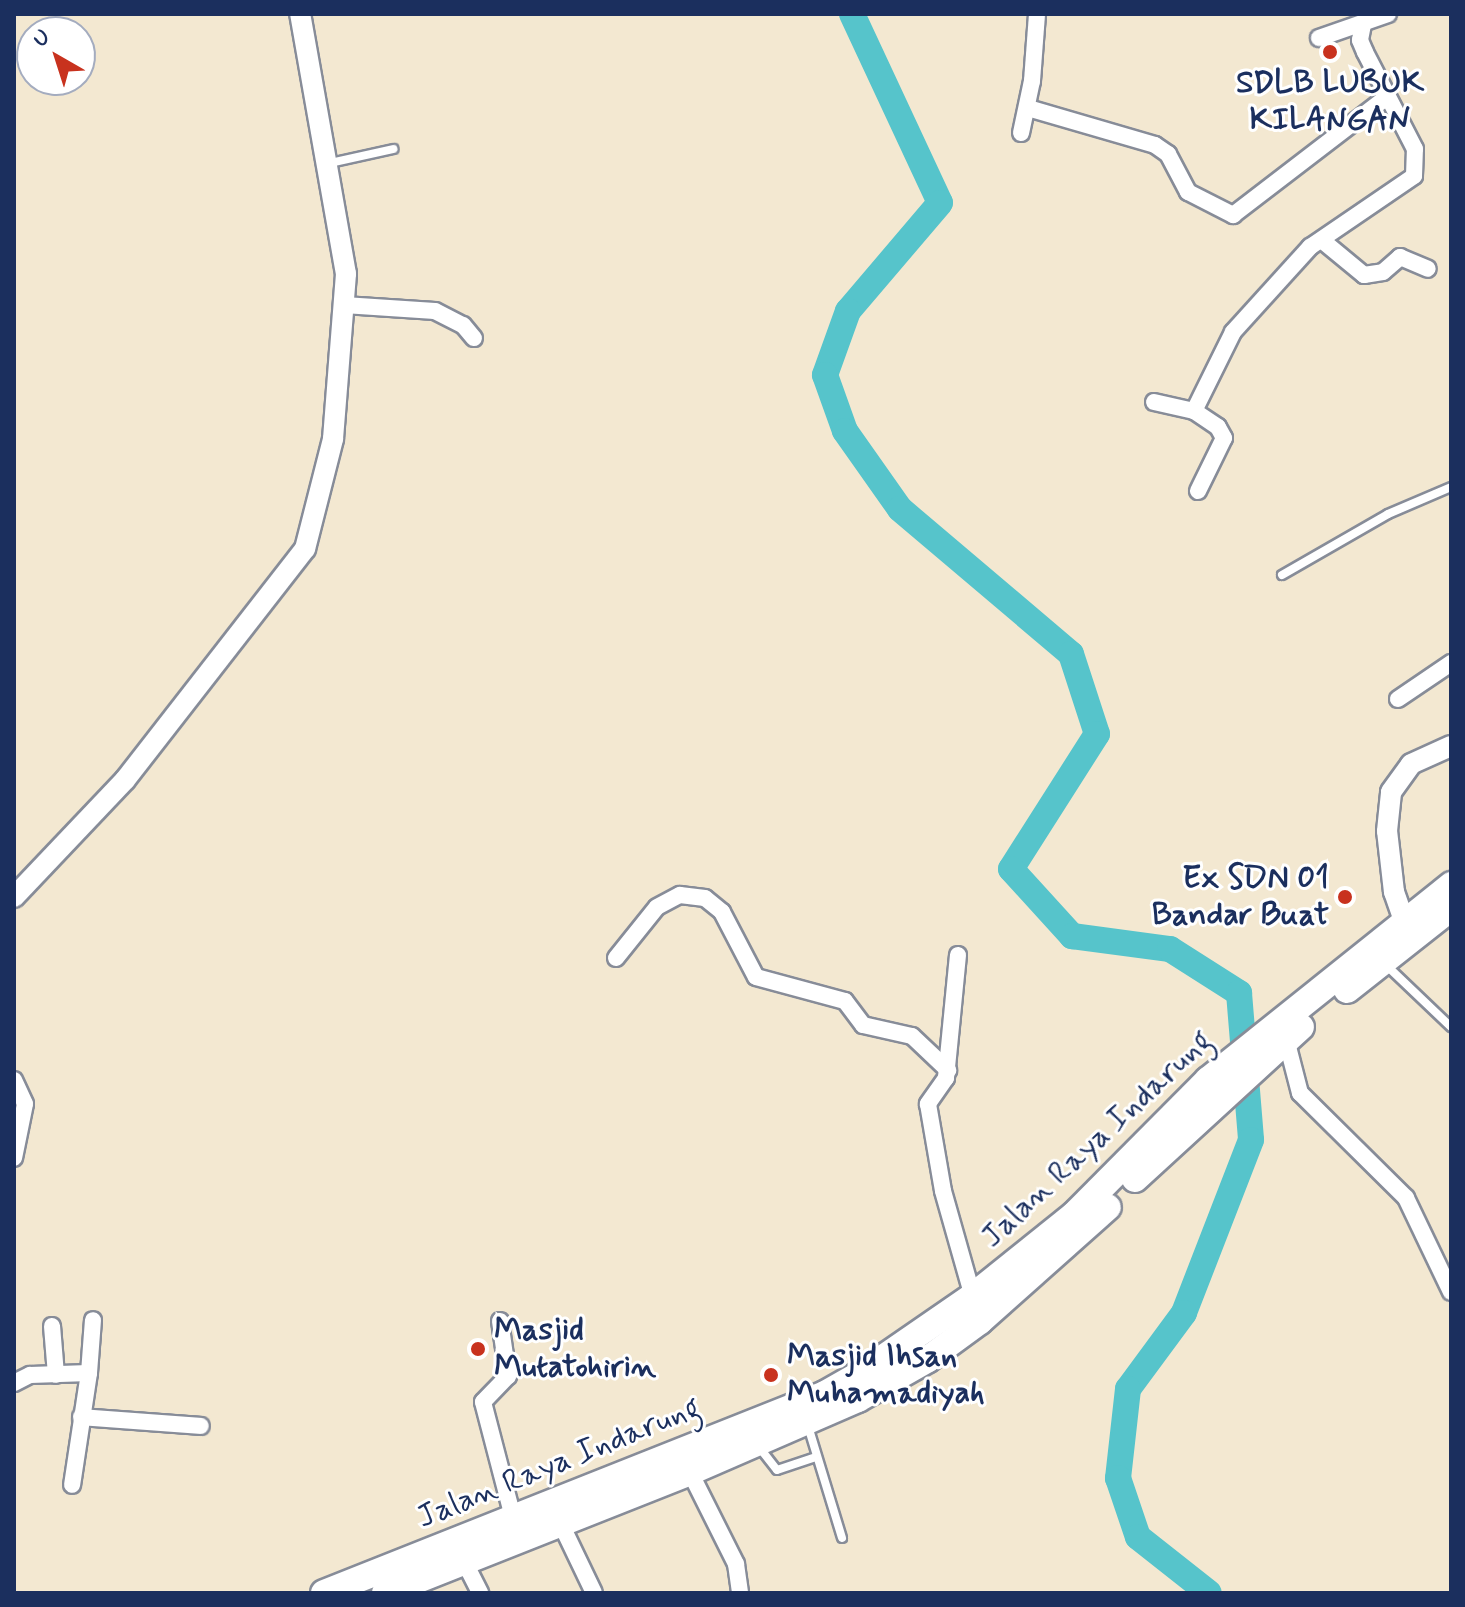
<!DOCTYPE html>
<style>
body{margin:0}
#map{position:relative;width:1465px;height:1607px;overflow:hidden;background:#f3e8d1;font-family:Mynerve,sans-serif}
div>[style]{position:absolute}
[style*='--x']{left:calc(var(--x)*1px);top:calc(var(--y)*1px);width:calc(var(--w)*1px);rotate:calc(var(--a)*1deg)}
.river>*{height:26px;margin:-13px;padding:0 13px;transform-origin:13px;border-radius:13px;background:#56c4cb}
.roads{filter:drop-shadow(2px 0 #878c98) drop-shadow(-2px 0 #878c98) drop-shadow(0 2px #878c98) drop-shadow(0 -2px #878c98)}
.service>*{height:8px;margin:-4px;padding:0 4px;transform-origin:4px;border-radius:4px;background:#fff}
.minor>*{height:16px;margin:-8px;padding:0 8px;transform-origin:8px;border-radius:8px;background:#fff}
.tertiary>*{height:20px;margin:-10px;padding:0 10px;transform-origin:10px;border-radius:10px;background:#fff}
.trunk>*{height:26px;margin:-13px;padding:0 13px;transform-origin:13px;border-radius:13px;background:#fff}
.dots>*{width:22px;height:22px;translate:-50% -50%;box-sizing:border-box;border:4px solid #fff;border-radius:50%}
span{translate:-50% -50%;white-space:nowrap;text-align:center;line-height:1.15;-webkit-text-stroke:6px #fff;paint-order:stroke}
.poi-label{font-size:32px;color:#1b2f5e;font-weight:700}
.right{translate:-100% -50%;text-align:right}
.left{translate:0 -50%;text-align:left}
.street-label{font-size:32px;color:#1b2f5e}
.frame{position:absolute;inset:0;border:16px solid #1b2f5e;pointer-events:none}
.north{position:absolute;left:16px;top:16px;width:80px;height:80px;box-sizing:border-box;background:#fff;border:2px solid #a4acbf;border-radius:50%;rotate:321deg;font-size:22px;font-weight:700;line-height:32px;text-align:center;color:#1b2f5e}
.north::after{content:'';display:block;margin:auto;width:28px;height:36px;background:#c8321e;clip-path:polygon(50% 0,100% 100%,50% 72%,0 100%)}
</style>
<div id="map">
<div class="river">
<div style="--x:852;--y:14;--w:208;--a:65"></div>
<div style="--x:940;--y:203;--w:142;--a:130.4"></div>
<div style="--x:848;--y:311;--w:68;--a:109.8"></div>
<div style="--x:825;--y:375;--w:59;--a:70.3"></div>
<div style="--x:845;--y:431;--w:95;--a:54.8"></div>
<div style="--x:900;--y:509;--w:224;--a:40.3"></div>
<div style="--x:1071;--y:654;--w:84;--a:72"></div>
<div style="--x:1097;--y:734;--w:160;--a:122.5"></div>
<div style="--x:1011;--y:869;--w:91;--a:47.7"></div>
<div style="--x:1072;--y:936;--w:99;--a:7.6"></div>
<div style="--x:1170;--y:949;--w:82;--a:32.5"></div>
<div style="--x:1239;--y:993;--w:147;--a:85.3"></div>
<div style="--x:1251;--y:1140;--w:186;--a:111.2"></div>
<div style="--x:1184;--y:1313;--w:94;--a:126.4"></div>
<div style="--x:1128;--y:1389;--w:90;--a:96.4"></div>
<div style="--x:1118;--y:1478;--w:62;--a:71.3"></div>
<div style="--x:1138;--y:1537;--w:90;--a:38.3"></div>
</div>
<div class="roads">
<div class="service">
<div style="--x:330;--y:163;--w:65;--a:-12.5"></div>
<div style="--x:1282;--y:575;--w:122;--a:-29.9"></div>
<div style="--x:1388;--y:514;--w:69;--a:-23.2"></div>
<div style="--x:1386;--y:965;--w:90;--a:43.6"></div>
<div style="--x:808;--y:1426;--w:117;--a:73.1"></div>
<div style="--x:759;--y:1447;--w:29;--a:52"></div>
<div style="--x:777;--y:1470;--w:41;--a:-18.4"></div>
</div>
<div class="minor">
<div style="--x:1319;--y:38;--w:73;--a:-19.2"></div>
<div style="--x:1028;--y:108;--w:132;--a:16.2"></div>
<div style="--x:1155;--y:145;--w:16;--a:35"></div>
<div style="--x:1168;--y:154;--w:43;--a:62.2"></div>
<div style="--x:1188;--y:192;--w:51;--a:27.1"></div>
<div style="--x:1233;--y:215;--w:195;--a:-37.5"></div>
<div style="--x:1021;--y:133;--w:53;--a:-78.1"></div>
<div style="--x:1032;--y:81;--w:67;--a:-85.7"></div>
<div style="--x:1324;--y:242;--w:52;--a:39.5"></div>
<div style="--x:1364;--y:275;--w:19;--a:-9"></div>
<div style="--x:1383;--y:272;--w:23;--a:-41"></div>
<div style="--x:1400;--y:257;--w:30;--a:23"></div>
<div style="--x:344;--y:305;--w:91;--a:3.8"></div>
<div style="--x:435;--y:311;--w:31;--a:27"></div>
<div style="--x:463;--y:325;--w:17;--a:50"></div>
<div style="--x:1154;--y:402;--w:41;--a:12.7"></div>
<div style="--x:1198;--y:491;--w:59;--a:-63.9"></div>
<div style="--x:1224;--y:438;--w:13;--a:-119"></div>
<div style="--x:1218;--y:427;--w:29;--a:-146"></div>
<div style="--x:1194;--y:411;--w:88;--a:-63.7"></div>
<div style="--x:1233;--y:332;--w:115;--a:-47.8"></div>
<div style="--x:1310;--y:247;--w:126;--a:-34.3"></div>
<div style="--x:1414;--y:176;--w:27;--a:-88"></div>
<div style="--x:1415;--y:149;--w:109;--a:-117.3"></div>
<div style="--x:1365;--y:52;--w:13;--a:-113"></div>
<div style="--x:1360;--y:40;--w:16;--a:-79"></div>
<div style="--x:1398;--y:699;--w:64;--a:-34.2"></div>
<div style="--x:958;--y:955;--w:124;--a:95.6"></div>
<div style="--x:946;--y:1078;--w:32;--a:125"></div>
<div style="--x:928;--y:1104;--w:88;--a:80.2"></div>
<div style="--x:943;--y:1191;--w:117;--a:74.2"></div>
<div style="--x:616;--y:958;--w:65;--a:-51.2"></div>
<div style="--x:657;--y:907;--w:26;--a:-28"></div>
<div style="--x:680;--y:895;--w:25;--a:7"></div>
<div style="--x:705;--y:898;--w:22;--a:39"></div>
<div style="--x:722;--y:912;--w:73;--a:62.4"></div>
<div style="--x:756;--y:977;--w:92;--a:15.1"></div>
<div style="--x:845;--y:1001;--w:30;--a:53"></div>
<div style="--x:863;--y:1025;--w:50;--a:12.7"></div>
<div style="--x:912;--y:1036;--w:50;--a:43.4"></div>
<div style="--x:1286;--y:1039;--w:56;--a:75.5"></div>
<div style="--x:1300;--y:1093;--w:149;--a:44.7"></div>
<div style="--x:1406;--y:1198;--w:104;--a:64.4"></div>
<div style="--x:14;--y:1080;--w:26;--a:65"></div>
<div style="--x:25;--y:1104;--w:55;--a:101.5"></div>
<div style="--x:500;--y:1321;--w:56;--a:81.7"></div>
<div style="--x:508;--y:1376;--w:36;--a:134"></div>
<div style="--x:483;--y:1402;--w:119;--a:75.4"></div>
<div style="--x:52;--y:1326;--w:49;--a:85.3"></div>
<div style="--x:89;--y:1373;--w:53;--a:-85.7"></div>
<div style="--x:14;--y:1383;--w:18;--a:-27"></div>
<div style="--x:30;--y:1375;--w:59;--a:-1.9"></div>
<div style="--x:89;--y:1373;--w:113;--a:98.6"></div>
<div style="--x:81;--y:1417;--w:120;--a:4.3"></div>
<div style="--x:690;--y:1472;--w:103;--a:63.4"></div>
<div style="--x:736;--y:1564;--w:29;--a:82"></div>
<div style="--x:561;--y:1524;--w:76;--a:64.4"></div>
<div style="--x:464;--y:1561;--w:36;--a:63"></div>
</div>
<div class="tertiary">
<div style="--x:14;--y:897;--w:161;--a:-46.5"></div>
<div style="--x:125;--y:780;--w:293;--a:-52.1"></div>
<div style="--x:305;--y:549;--w:114;--a:-75.7"></div>
<div style="--x:333;--y:439;--w:166;--a:-85.5"></div>
<div style="--x:346;--y:274;--w:264;--a:-100"></div>
<div style="--x:1409;--y:935;--w:46;--a:-109.2"></div>
<div style="--x:1394;--y:892;--w:61;--a:-96.5"></div>
<div style="--x:1387;--y:831;--w:39;--a:-84"></div>
<div style="--x:1391;--y:792;--w:34;--a:-54"></div>
<div style="--x:1411;--y:764;--w:44;--a:-24.2"></div>
</div>
<div class="trunk">
<div style="--x:1347;--y:990;--w:132;--a:-38.3"></div>
<div style="--x:1135;--y:1179;--w:225;--a:-42.5"></div>
<div style="--x:324;--y:1593;--w:539;--a:-21.66"></div>
<div style="--x:825;--y:1394;--w:40;--a:-29.7"></div>
<div style="--x:860;--y:1374;--w:137;--a:-34.6"></div>
<div style="--x:973;--y:1296;--w:131;--a:-38.8"></div>
<div style="--x:1075;--y:1214;--w:189;--a:-45.2"></div>
<div style="--x:1208;--y:1080;--w:312;--a:-38.7"></div>
<div style="--x:385;--y:1593;--w:328;--a:-21.6"></div>
<div style="--x:690;--y:1472;--w:183;--a:-23.5"></div>
<div style="--x:858;--y:1399;--w:81;--a:-29.7"></div>
<div style="--x:928;--y:1359;--w:64;--a:-36.2"></div>
<div style="--x:980;--y:1321;--w:171;--a:-41.7"></div>
</div>
</div>
<div class="dots">
<div style="left:1330px;top:52px;background:#c8321e"></div>
<div style="left:1345px;top:897px;background:#c8321e"></div>
<div style="left:478px;top:1349px;background:#c8321e"></div>
<div style="left:771px;top:1375px;background:#c8321e"></div>
</div>
<div class="poi-label">
<span style="left:1330px;top:102px">SDLB LUBUK<br>KILANGAN</span>
<span class="right" style="left:1329px;top:897px">Ex SDN 01<br>Bandar Buat</span>
<span class="left" style="left:494px;top:1349px">Masjid<br>Mutatohirin</span>
<span class="left" style="left:787px;top:1375px">Masjid Ihsan<br>Muhamadiyah</span>
</div>
<div class="street-label">
<span style="left:1097px;top:1139px;rotate:-43deg">Jalan Raya Indarung</span>
<span style="left:559px;top:1463px;rotate:-22deg">Jalan Raya Indarung</span>
</div>
<div class="frame"></div>
<div class="north">U</div>
</div>
